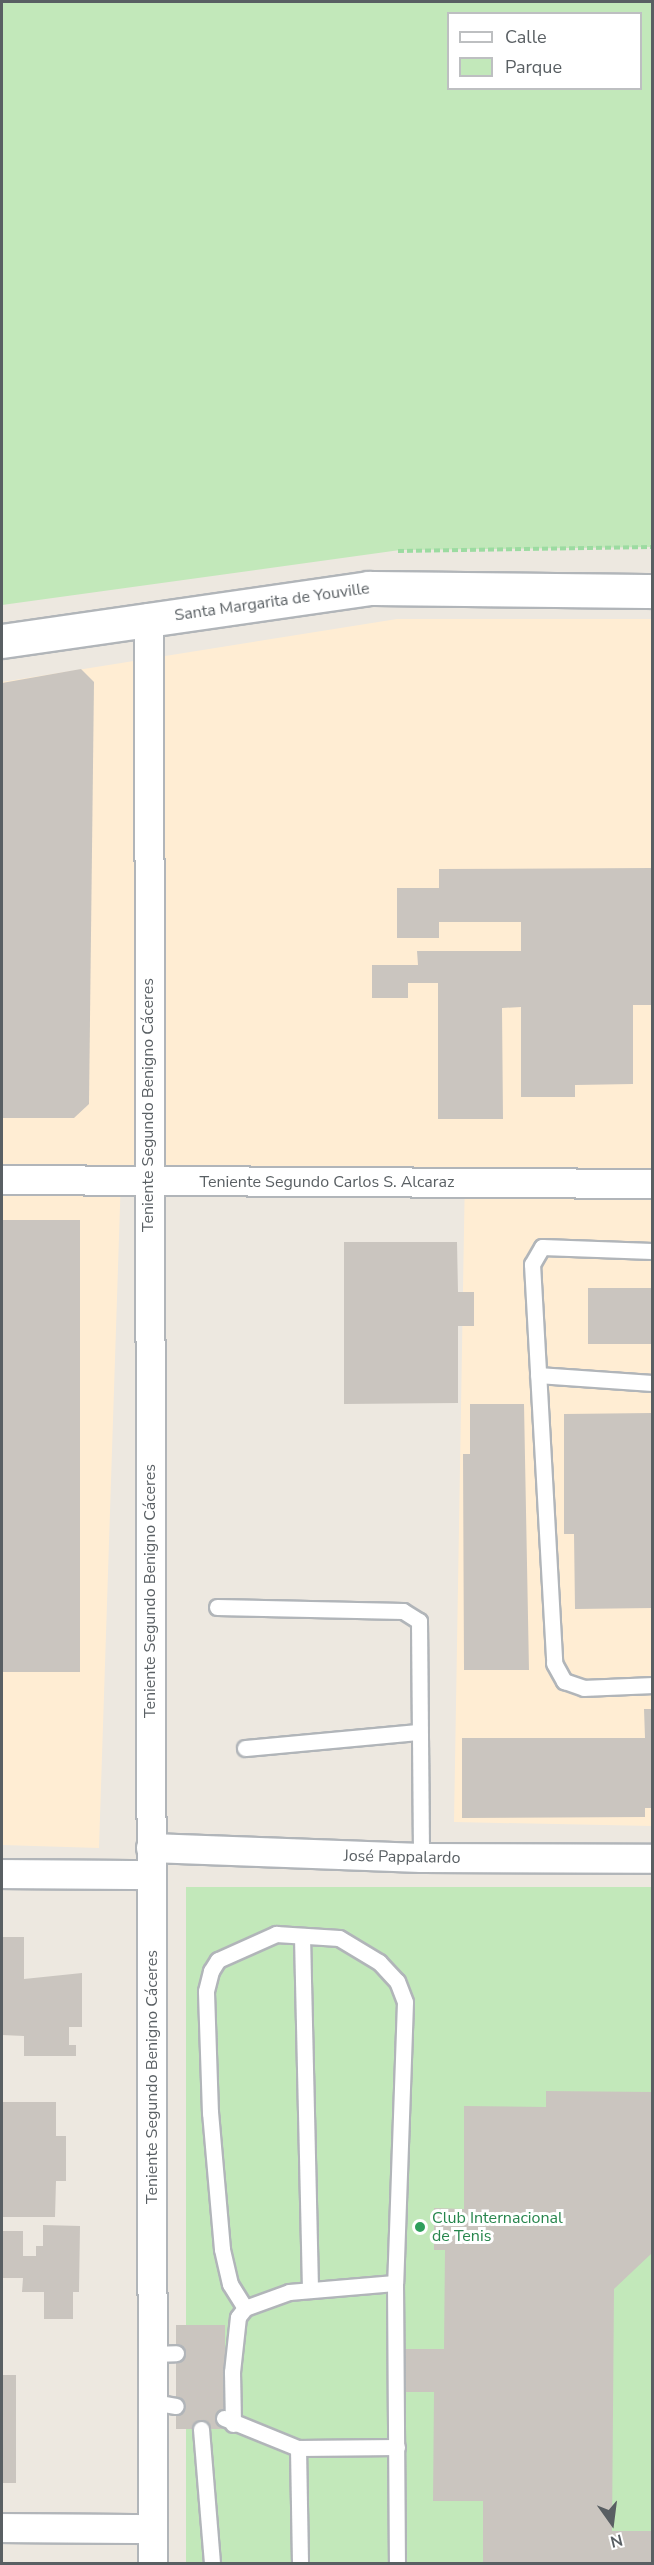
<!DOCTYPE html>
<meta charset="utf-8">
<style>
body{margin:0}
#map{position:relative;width:654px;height:2565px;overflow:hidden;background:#ede8e0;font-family:"Nunito Sans",sans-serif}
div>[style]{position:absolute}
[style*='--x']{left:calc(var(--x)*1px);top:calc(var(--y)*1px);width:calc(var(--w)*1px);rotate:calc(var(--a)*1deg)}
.commercial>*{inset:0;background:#ffedd3}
.green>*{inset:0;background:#c2e8ba;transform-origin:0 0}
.building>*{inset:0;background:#cac5bf;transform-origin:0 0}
.path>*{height:4px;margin-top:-2px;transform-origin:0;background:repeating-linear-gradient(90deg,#9cdba1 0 6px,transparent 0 9px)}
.roads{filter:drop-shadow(2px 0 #b1b5b9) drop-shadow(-2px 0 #b1b5b9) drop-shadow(0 2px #b1b5b9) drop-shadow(0 -2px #b1b5b9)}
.service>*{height:15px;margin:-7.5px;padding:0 7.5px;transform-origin:7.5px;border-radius:7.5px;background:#fff}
.minor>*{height:28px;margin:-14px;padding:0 14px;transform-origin:14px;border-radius:14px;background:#fff}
.tertiary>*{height:33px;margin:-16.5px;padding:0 16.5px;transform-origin:16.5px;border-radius:16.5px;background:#fff}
.dots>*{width:16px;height:16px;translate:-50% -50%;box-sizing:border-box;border:3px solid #fff;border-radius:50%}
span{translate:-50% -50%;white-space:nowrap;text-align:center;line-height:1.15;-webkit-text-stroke:6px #fff;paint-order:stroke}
.street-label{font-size:16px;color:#595f63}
.leisure-label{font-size:16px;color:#27864d}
.left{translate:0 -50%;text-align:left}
.frame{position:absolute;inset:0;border:3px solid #595f63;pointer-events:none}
.legend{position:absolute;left:447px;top:12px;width:195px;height:78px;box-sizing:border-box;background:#fff;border:2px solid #bdbfc1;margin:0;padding:8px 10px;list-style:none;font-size:18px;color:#595f63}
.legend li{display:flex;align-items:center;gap:12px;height:30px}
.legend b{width:30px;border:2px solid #bdbfc1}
.north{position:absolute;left:582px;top:2493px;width:60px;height:60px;-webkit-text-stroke:4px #fff;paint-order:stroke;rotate:166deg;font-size:16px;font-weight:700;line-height:24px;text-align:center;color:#595f63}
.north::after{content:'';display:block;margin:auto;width:21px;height:27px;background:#595f63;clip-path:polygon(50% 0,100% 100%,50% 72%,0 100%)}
</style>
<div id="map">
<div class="commercial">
<div style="clip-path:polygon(397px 619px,652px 619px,652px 1826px,454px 1822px,465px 1171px,121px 1176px,99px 1848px,2px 1845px,2px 682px)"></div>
</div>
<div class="green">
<div style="clip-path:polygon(evenodd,2px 2px,652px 2px,652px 547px,400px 550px,2px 605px,2px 2px,448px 14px,640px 14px,640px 88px,448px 88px,448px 14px)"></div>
<div style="left:186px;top:1887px;width:466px;height:676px"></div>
</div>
<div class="building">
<div style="clip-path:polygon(81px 669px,94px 682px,89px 1104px,74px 1118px,2px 1118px,2px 683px)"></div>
<div style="clip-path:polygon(652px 868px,652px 1005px,633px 1005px,633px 1084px,575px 1085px,575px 1097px,521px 1097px,521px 1007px,502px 1008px,503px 1119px,438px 1119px,438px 983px,408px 983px,408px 998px,372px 998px,372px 965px,418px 965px,417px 951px,521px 951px,521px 922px,439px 922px,439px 938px,397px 938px,397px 888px,439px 888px,439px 869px)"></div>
<div style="left:2px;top:1220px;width:78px;height:452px"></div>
<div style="clip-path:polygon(344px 1242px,457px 1242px,458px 1292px,474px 1292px,474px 1326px,458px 1326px,458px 1403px,344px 1404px)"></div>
<div style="left:588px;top:1288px;width:64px;height:56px"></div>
<div style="clip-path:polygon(470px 1404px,524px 1404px,529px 1670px,464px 1670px,463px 1454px,470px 1454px)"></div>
<div style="clip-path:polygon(652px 1413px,652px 1608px,575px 1609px,574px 1534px,564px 1534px,564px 1414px)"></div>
<div style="clip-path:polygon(644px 1709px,652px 1709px,652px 1808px,645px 1808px,645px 1817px,462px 1818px,462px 1738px,645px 1738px)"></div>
<div style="clip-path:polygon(2px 1937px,24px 1937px,24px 1979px,82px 1973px,82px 2027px,69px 2027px,69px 2045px,76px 2045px,76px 2056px,24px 2056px,24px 2036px,2px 2035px)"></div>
<div style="clip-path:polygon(546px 2091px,652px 2092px,652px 2253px,614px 2289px,612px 2531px,652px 2531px,652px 2564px,483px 2564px,483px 2501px,433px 2501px,434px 2392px,404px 2392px,404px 2349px,444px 2349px,445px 2250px,434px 2250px,434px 2208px,464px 2209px,464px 2106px,546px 2107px)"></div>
<div style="clip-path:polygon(2px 2102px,56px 2102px,56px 2136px,66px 2136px,66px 2181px,56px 2181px,55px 2217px,2px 2217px)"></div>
<div style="clip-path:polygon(43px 2225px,80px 2226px,79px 2292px,73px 2292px,73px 2319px,44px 2319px,44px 2292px,22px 2292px,23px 2278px,2px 2278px,2px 2231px,23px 2231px,23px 2256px,36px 2256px,36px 2246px,43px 2246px)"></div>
<div style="left:176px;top:2325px;width:49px;height:104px"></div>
<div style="left:2px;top:2375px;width:14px;height:108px"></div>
</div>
<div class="path">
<div style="--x:398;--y:551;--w:254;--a:-0.9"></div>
</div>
<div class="roads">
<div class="service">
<div style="--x:652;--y:1251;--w:110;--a:-177.9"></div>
<div style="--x:542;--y:1247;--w:20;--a:120"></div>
<div style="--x:532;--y:1264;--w:400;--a:86.8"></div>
<div style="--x:554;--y:1663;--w:21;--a:61"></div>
<div style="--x:564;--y:1681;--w:21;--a:19"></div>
<div style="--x:584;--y:1688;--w:68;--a:-2.5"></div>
<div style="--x:538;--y:1375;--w:114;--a:4"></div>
<div style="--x:217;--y:1607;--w:186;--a:1.2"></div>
<div style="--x:403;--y:1611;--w:19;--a:32"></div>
<div style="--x:419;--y:1621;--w:237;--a:89.5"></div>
<div style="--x:245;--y:1748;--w:174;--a:-5.3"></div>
<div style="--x:302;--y:1936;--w:353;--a:88.7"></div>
<div style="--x:245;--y:2308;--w:28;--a:-122"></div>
<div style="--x:230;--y:2284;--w:36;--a:-103"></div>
<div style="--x:222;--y:2249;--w:137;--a:-95"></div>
<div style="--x:210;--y:2113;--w:122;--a:-91.9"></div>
<div style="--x:206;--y:1991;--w:21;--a:-76"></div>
<div style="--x:211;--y:1971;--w:13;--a:-58"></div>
<div style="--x:218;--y:1960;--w:64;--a:-24.1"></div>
<div style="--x:276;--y:1934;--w:63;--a:3.6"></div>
<div style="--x:339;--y:1938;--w:47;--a:31"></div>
<div style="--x:379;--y:1962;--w:26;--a:47"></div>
<div style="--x:397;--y:1981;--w:22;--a:69"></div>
<div style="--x:405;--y:2002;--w:281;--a:92"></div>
<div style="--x:395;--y:2283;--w:281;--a:89.6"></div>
<div style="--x:153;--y:2354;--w:23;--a:-2"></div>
<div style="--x:153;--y:2402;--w:23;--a:10"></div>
<div style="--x:224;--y:2418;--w:80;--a:22.1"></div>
<div style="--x:298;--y:2448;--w:99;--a:-0.6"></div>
<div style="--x:233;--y:2424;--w:52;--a:-91.1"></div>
<div style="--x:232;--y:2372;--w:55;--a:-83.8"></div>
<div style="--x:238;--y:2317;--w:11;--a:-52"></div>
<div style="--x:245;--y:2308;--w:47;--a:-20"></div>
<div style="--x:289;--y:2292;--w:106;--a:-4.9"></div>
<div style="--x:201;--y:2429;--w:135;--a:85.3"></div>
<div style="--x:298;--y:2448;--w:116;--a:89"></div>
</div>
<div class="minor">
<div style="--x:149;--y:618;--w:1946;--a:89.88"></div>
<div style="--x:2;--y:1180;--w:650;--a:0.35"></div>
<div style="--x:151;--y:1848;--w:270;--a:2.1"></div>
<div style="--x:421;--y:1858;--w:231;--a:0.2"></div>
<div style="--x:2;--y:1874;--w:149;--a:0.4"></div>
<div style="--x:2;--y:2528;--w:151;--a:0.4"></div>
</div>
<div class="tertiary">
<div style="--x:2;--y:641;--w:370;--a:-8.2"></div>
<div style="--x:368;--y:588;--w:284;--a:0.6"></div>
</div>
</div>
<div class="dots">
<div style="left:420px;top:2227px;background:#2e9e5b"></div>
</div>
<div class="street-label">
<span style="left:272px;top:602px;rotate:-8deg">Santa Margarita de Youville</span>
<span style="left:148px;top:1105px;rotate:-90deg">Teniente Segundo Benigno Cáceres</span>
<span style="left:327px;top:1182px">Teniente Segundo Carlos S. Alcaraz</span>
<span style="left:150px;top:1591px;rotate:-90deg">Teniente Segundo Benigno Cáceres</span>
<span style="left:402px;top:1857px;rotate:1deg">José Pappalardo</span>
<span style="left:152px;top:2077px;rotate:-90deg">Teniente Segundo Benigno Cáceres</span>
</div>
<div class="leisure-label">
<span class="left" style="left:432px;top:2227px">Club Internacional<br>de Tenis</span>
</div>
<div class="frame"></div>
<ul class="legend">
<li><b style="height:8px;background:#fff"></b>Calle</li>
<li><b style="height:16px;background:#c2e8ba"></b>Parque</li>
</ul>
<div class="north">N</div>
</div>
